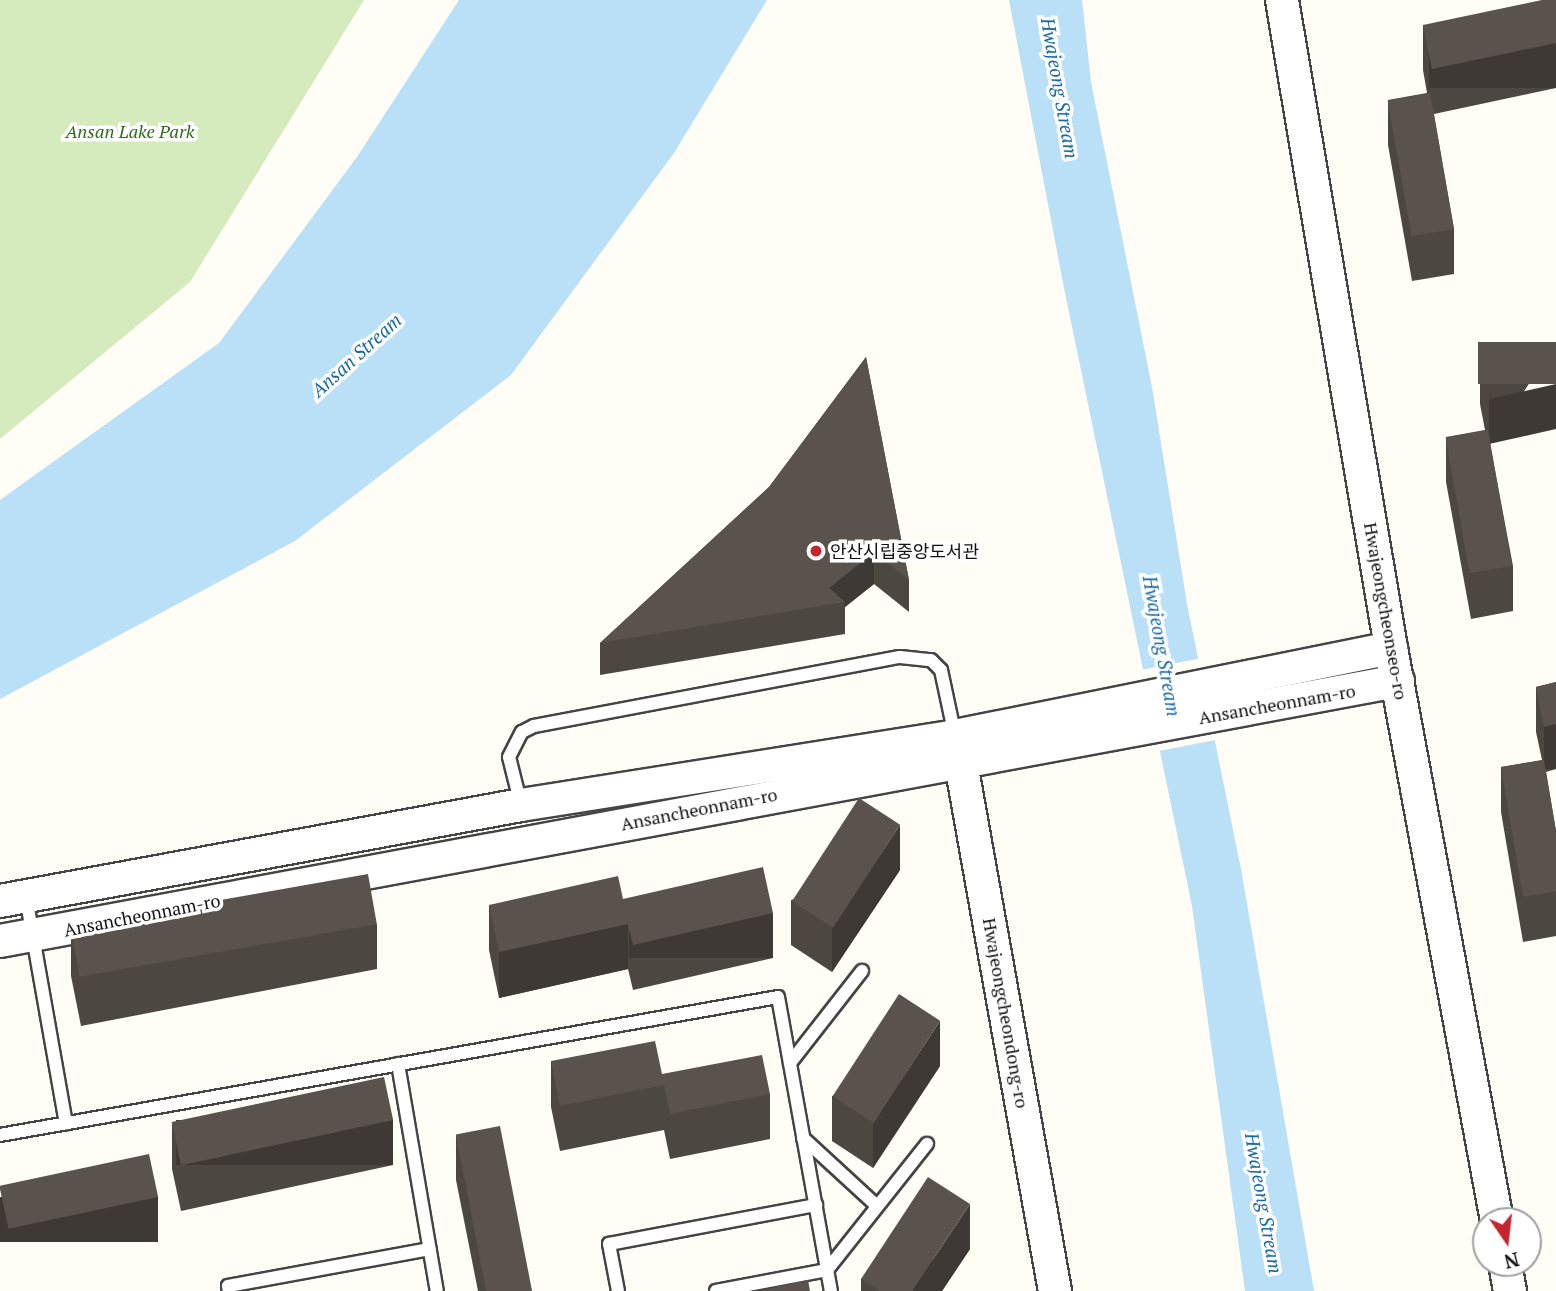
<!DOCTYPE html>
<meta charset="utf-8">
<style>
body{margin:0}
#map{position:relative;width:1556px;height:1291px;overflow:hidden;background:#fffdf5;font-family:"PT Serif","Noto Sans KR",serif}
div>[style]{position:absolute}
[style*='--x']{left:calc(var(--x)*1px);top:calc(var(--y)*1px);width:calc(var(--w)*1px);rotate:calc(var(--a)*1deg)}
.green>*{inset:0;background:#d5ebbd}
.water>*{inset:0;background:#b9e0f7}
.pier>*{inset:0;background:#fffdf5;transform-origin:0 0}
.roads{filter:drop-shadow(2px 0 #444) drop-shadow(-2px 0 #444) drop-shadow(0 2px #444) drop-shadow(0 -2px #444)}
.service>*{height:12px;margin:-6px;padding:0 6px;transform-origin:6px;border-radius:6px;background:#fff}
.tertiary>*{height:32px;margin:-16px;padding:0 16px;transform-origin:16px;border-radius:16px;background:#fff}
.wall>*{inset:0;background:#4d4742}
.shaded-wall>*{inset:0;background:#3f3936;transform-origin:0 0}
.building>*{inset:0;background:#5a524d;transform-origin:0 0}
.dots>*{width:19px;height:19px;translate:-50% -50%;box-sizing:border-box;border:4px solid #fff;border-radius:50%}
span{translate:-50% -50%;white-space:nowrap;text-align:center;line-height:1.15;-webkit-text-stroke:7px #fff;paint-order:stroke}
.park-label{font-size:18px;color:#2f6b1f;font-style:italic}
.poi-label{font-size:18px;color:#111}
.left{translate:0 -50%;text-align:left}
.street-label{font-size:18px;color:#111}
.water-label{font-size:19px;color:#1768a6;font-style:italic}
.north{position:absolute;left:1472px;top:1207px;width:70px;height:70px;box-sizing:border-box;background:#fff;border:2px solid #a0a0a0;border-radius:50%;rotate:166deg;font-size:19px;font-weight:700;line-height:28px;text-align:center;color:#111}
.north::after{content:'';display:block;margin:auto;width:24px;height:32px;background:#c4262e;clip-path:polygon(50% 0,100% 100%,50% 72%,0 100%)}
</style>
<div id="map">
<div class="green">
<div style="clip-path:polygon(0 0,364px 0,190px 282px,0 439px)"></div>
</div>
<div class="water">
<div style="clip-path:polygon(459px 0,767px 0,674px 153px,511px 375px,295px 541px,0 699px,0 500px,219px 343px,357px 157px)"></div>
<div style="clip-path:polygon(1009px 0,1082px 0,1091px 82px,1152px 387px,1187px 604px,1241px 869px,1314px 1291px,1245px 1291px,1192px 906px,1064px 288px)"></div>
</div>
<div class="pier">
<div style="left:1202px;top:658px;width:83px;height:64px;rotate:79deg"></div>
</div>
<div class="roads">
<div class="service">
<div style="--x:521;--y:805;--w:49;--a:-104"></div>
<div style="--x:509;--y:757;--w:28;--a:-63"></div>
<div style="--x:522;--y:732;--w:13;--a:-27"></div>
<div style="--x:534;--y:726;--w:372;--a:-10.7"></div>
<div style="--x:900;--y:657;--w:31;--a:6"></div>
<div style="--x:931;--y:660;--w:14;--a:45"></div>
<div style="--x:941;--y:670;--w:67;--a:78"></div>
<div style="--x:26;--y:897;--w:230;--a:80"></div>
<div style="--x:790;--y:1063;--w:117;--a:-52"></div>
<div style="--x:398;--y:1064;--w:230;--a:80.3"></div>
<div style="--x:0;--y:1135;--w:790;--a:-10.06"></div>
<div style="--x:778;--y:997;--w:299;--a:79.8"></div>
<div style="--x:803;--y:1138;--w:100;--a:42.6"></div>
<div style="--x:229;--y:1291;--w:5;--a:-101"></div>
<div style="--x:228;--y:1286;--w:205;--a:-10.4"></div>
<div style="--x:618;--y:1291;--w:48;--a:-100.8"></div>
<div style="--x:609;--y:1244;--w:211;--a:-10.7"></div>
<div style="--x:716;--y:1291;--w:113;--a:-10.7"></div>
<div style="--x:827;--y:1270;--w:161;--a:-51.6"></div>
</div>
<div class="tertiary">
<div style="--x:1282;--y:0;--w:657;--a:80.45"></div>
<div style="--x:1391;--y:648;--w:583;--a:79.52"></div>
<div style="--x:957;--y:741;--w:559;--a:79.9"></div>
<div style="--x:0;--y:901;--w:530;--a:-10.44"></div>
<div style="--x:521;--y:805;--w:439;--a:-9"></div>
<div style="--x:955;--y:736;--w:445;--a:-11.4"></div>
<div style="--x:0;--y:941;--w:1422;--a:-10.54"></div>
<div style="--x:1505;--y:1263;--w:28;--a:80"></div>
</div>
</div>
<div class="wall">
<div style="clip-path:polygon(1423px 25px,1556px 88px,1434px 114px,1454px 229px,1454px 274px,1412px 281px,1388px 145px,1388px 100px,1427px 93px,1423px 70px)"></div>
<div style="clip-path:polygon(1556px 342px,1490px 444px,1513px 566px,1513px 611px,1471px 619px,1446px 482px,1446px 437px,1485px 430px,1480px 404px,1480px 359px)"></div>
<div style="clip-path:polygon(866px 357px,909px 580px,909px 612px,874px 584px,845px 607px,845px 634px,600px 675px,600px 643px,769px 487px)"></div>
<div style="clip-path:polygon(1556px 682px,1556px 769px,1546px 772px,1556px 831px,1556px 936px,1523px 942px,1501px 812px,1501px 767px,1542px 760px,1536px 732px,1536px 687px)"></div>
<div style="clip-path:polygon(900px 870px,832px 972px,791px 945px,791px 900px)"></div>
<div style="clip-path:polygon(623px 899px,773px 958px,633px 990px,628px 969px,499px 998px,489px 950px,489px 905px)"></div>
<div style="clip-path:polygon(377px 924px,377px 969px,81px 1026px,71px 976px,71px 931px)"></div>
<div style="clip-path:polygon(551px 1061px,662px 1074px,770px 1094px,770px 1139px,670px 1159px,664px 1130px,560px 1151px,551px 1107px)"></div>
<div style="clip-path:polygon(940px 1066px,873px 1168px,832px 1141px,832px 1096px)"></div>
<div style="clip-path:polygon(172px 1124px,393px 1165px,181px 1211px,172px 1169px)"></div>
<div style="clip-path:polygon(456px 1135px,532px 1291px,478px 1291px,456px 1180px)"></div>
<div style="clip-path:polygon(970px 1249px,942px 1291px,861px 1291px,861px 1279px)"></div>
</div>
<div class="shaded-wall">
<div style="left:1556px;top:43px;width:45px;height:127px;rotate:90deg"></div>
<div style="clip-path:polygon(1556px 384px,1556px 429px,1489px 444px,1489px 399px)"></div>
<div style="clip-path:polygon(874px 552px,874px 584px,845px 607px,845px 602px,829px 588px)"></div>
<div style="left:1556px;top:724px;width:45px;height:12px;rotate:90deg"></div>
<div style="clip-path:polygon(900px 825px,900px 870px,832px 972px,832px 927px)"></div>
<div style="left:773px;top:913px;width:45px;height:144px;rotate:90deg"></div>
<div style="clip-path:polygon(628px 924px,628px 969px,499px 998px,499px 952px)"></div>
<div style="clip-path:polygon(940px 1021px,940px 1066px,873px 1168px,873px 1123px)"></div>
<div style="left:393px;top:1120px;width:45px;height:217px;rotate:90deg"></div>
<div style="left:158px;top:1197px;width:45px;height:162px;rotate:90deg"></div>
<div style="clip-path:polygon(970px 1204px,970px 1249px,942px 1291px,912px 1291px)"></div>
</div>
<div class="building">
<div style="clip-path:polygon(1542px 0,1556px 0,1556px 43px,1432px 69px,1423px 25px)"></div>
<div style="left:1430px;top:93px;width:138px;height:43px;rotate:80deg"></div>
<div style="left:1556px;top:342px;width:42px;height:78px;rotate:90deg"></div>
<div style="clip-path:polygon(866px 357px,909px 580px,874px 552px,829px 588px,845px 602px,600px 643px,769px 487px)"></div>
<div style="left:1488px;top:430px;width:138px;height:43px;rotate:80deg"></div>
<div style="clip-path:polygon(1556px 682px,1556px 724px,1544px 727px,1536px 687px)"></div>
<div style="clip-path:polygon(1544px 760px,1556px 831px,1556px 891px,1523px 897px,1501px 767px)"></div>
<div style="left:859px;top:798px;width:49px;height:123px;rotate:33deg"></div>
<div style="clip-path:polygon(763px 867px,773px 913px,633px 945px,628px 924px,499px 952px,489px 905px,618px 876px,623px 899px)"></div>
<div style="left:368px;top:874px;width:51px;height:302px;rotate:80deg"></div>
<div style="left:899px;top:994px;width:49px;height:122px;rotate:33deg"></div>
<div style="clip-path:polygon(655px 1041px,662px 1074px,762px 1055px,770px 1094px,670px 1114px,664px 1085px,560px 1106px,551px 1061px)"></div>
<div style="left:384px;top:1077px;width:44px;height:217px;rotate:78deg"></div>
<div style="left:500px;top:1126px;width:168px;height:45px;rotate:79deg"></div>
<div style="left:149px;top:1154px;width:44px;height:153px;rotate:78deg"></div>
<div style="clip-path:polygon(928px 1177px,970px 1204px,912px 1291px,880px 1291px,861px 1279px)"></div>
<div style="clip-path:polygon(808px 1280px,810px 1291px,759px 1291px)"></div>
</div>
<div class="dots">
<div style="left:816px;top:551px;background:#c4262e"></div>
</div>
<div class="park-label">
<span style="left:130px;top:131px">Ansan Lake Park</span>
</div>
<div class="poi-label">
<span class="left" style="left:830px;top:551px">안산시립중앙도서관</span>
</div>
<div class="street-label">
<span style="left:1386px;top:611px;rotate:80deg">Hwajeongcheonseo-ro</span>
<span style="left:1277px;top:704px;rotate:-10deg">Ansancheonnam-ro</span>
<span style="left:699px;top:809px;rotate:-11deg">Ansancheonnam-ro</span>
<span style="left:142px;top:915px;rotate:-11deg">Ansancheonnam-ro</span>
<span style="left:1006px;top:1013px;rotate:80deg">Hwajeongcheondong-ro</span>
</div>
<div class="water-label">
<span style="left:1060px;top:88px;rotate:80deg">Hwajeong Stream</span>
<span style="left:356px;top:355px;rotate:-42deg">Ansan Stream</span>
<span style="left:1162px;top:646px;rotate:80deg">Hwajeong Stream</span>
<span style="left:1264px;top:1203px;rotate:80deg">Hwajeong Stream</span>
</div>
<div class="north">N</div>
</div>
